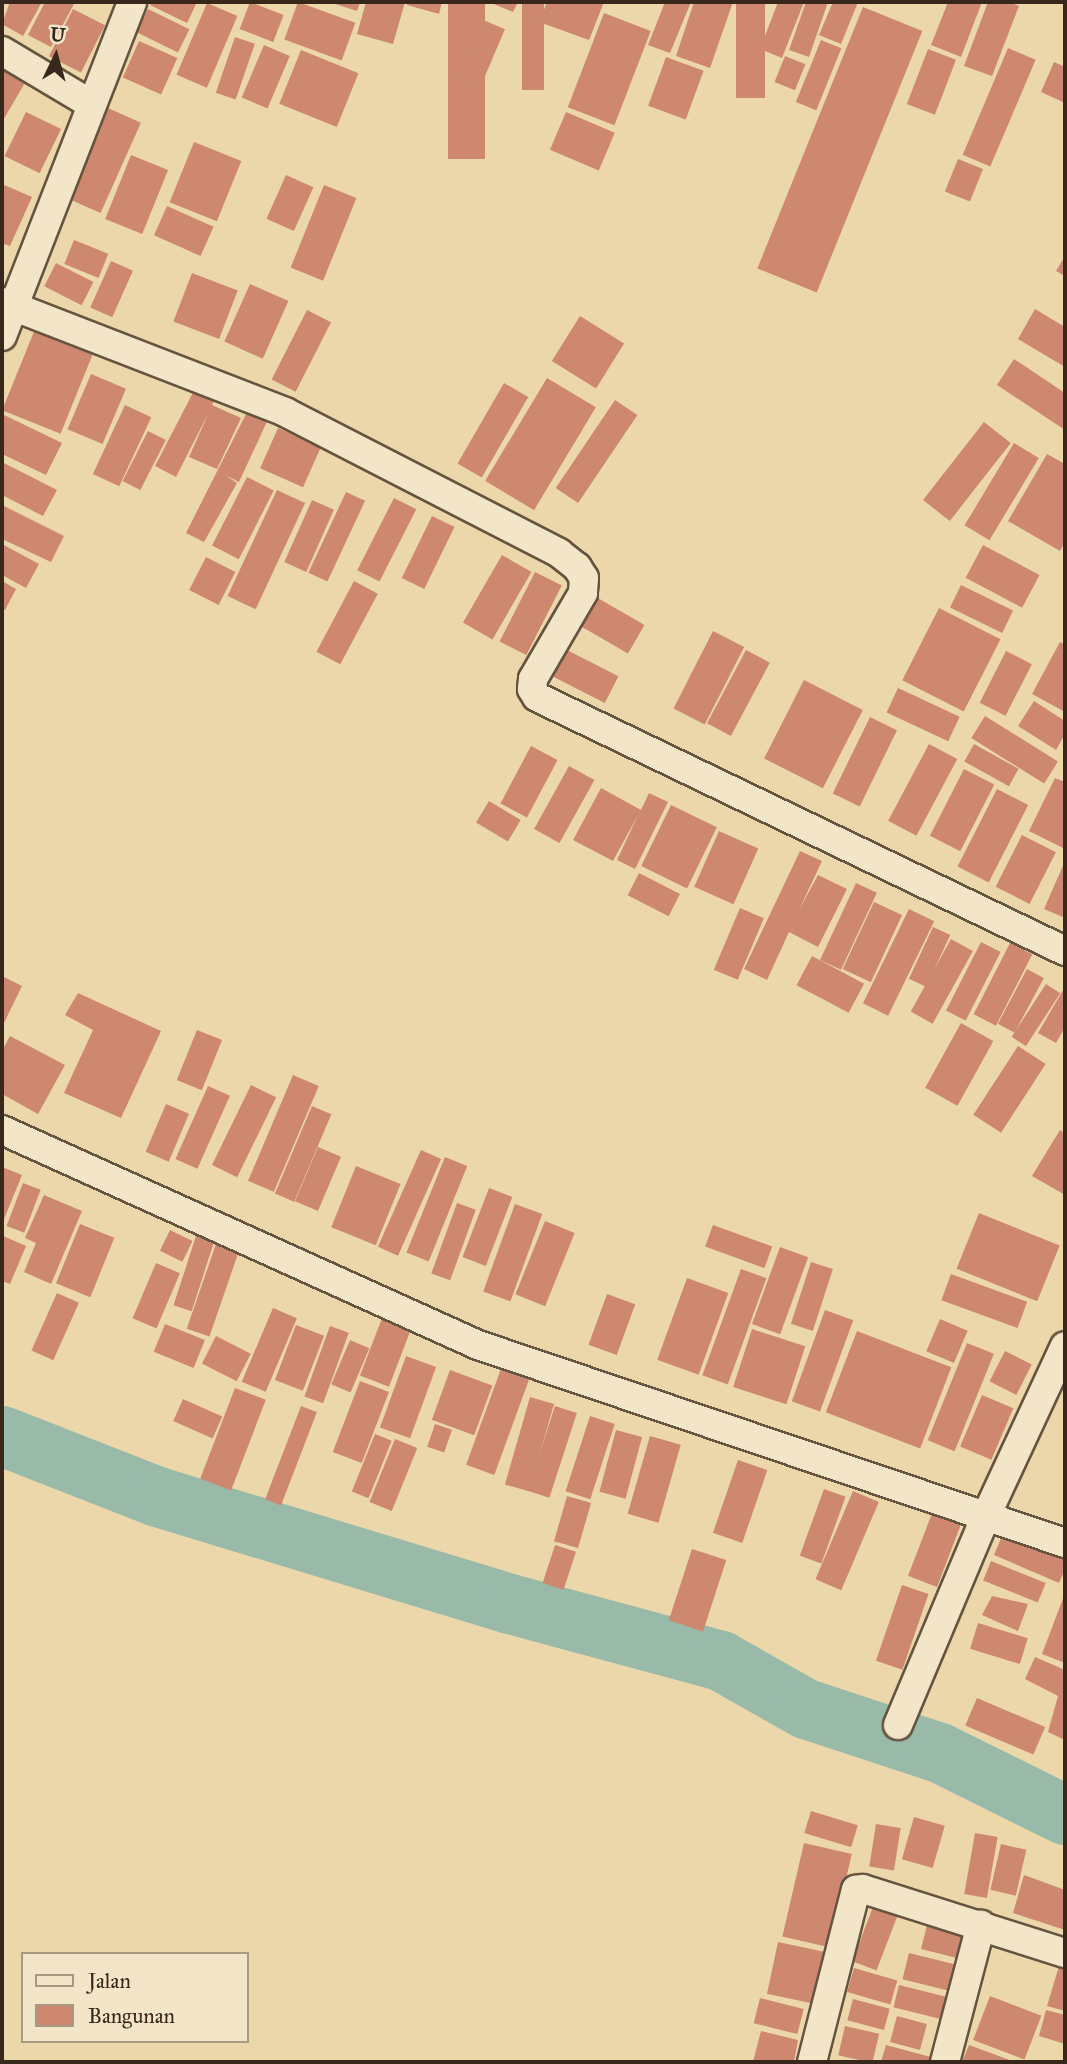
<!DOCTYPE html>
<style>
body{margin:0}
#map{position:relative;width:1067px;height:2064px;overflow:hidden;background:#ecd7ab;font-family:"IM FELL Great Primer",serif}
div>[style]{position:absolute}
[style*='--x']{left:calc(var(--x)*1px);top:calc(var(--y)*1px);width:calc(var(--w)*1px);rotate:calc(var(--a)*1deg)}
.river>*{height:60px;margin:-30px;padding:0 30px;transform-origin:30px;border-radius:30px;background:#99baa9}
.building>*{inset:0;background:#cd886f;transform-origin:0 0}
.roads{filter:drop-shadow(2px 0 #65543f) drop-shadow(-2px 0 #65543f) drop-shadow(0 2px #65543f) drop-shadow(0 -2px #65543f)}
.minor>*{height:28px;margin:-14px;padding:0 14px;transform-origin:14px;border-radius:14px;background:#f3e5c8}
span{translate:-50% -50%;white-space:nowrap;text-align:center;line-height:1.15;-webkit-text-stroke:5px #f3e5c8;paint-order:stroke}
.frame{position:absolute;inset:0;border:4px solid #38281b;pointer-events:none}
.legend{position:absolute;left:21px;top:1952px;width:228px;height:91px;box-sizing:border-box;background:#f3e5c8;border:2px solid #a89983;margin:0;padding:9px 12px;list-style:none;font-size:21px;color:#38281b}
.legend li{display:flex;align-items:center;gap:14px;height:35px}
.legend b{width:35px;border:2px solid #a89983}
.north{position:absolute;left:21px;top:21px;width:70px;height:70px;-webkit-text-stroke:5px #f3e5c8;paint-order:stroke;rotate:5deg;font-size:19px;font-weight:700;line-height:28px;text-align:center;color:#38281b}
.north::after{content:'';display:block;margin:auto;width:24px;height:32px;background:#38281b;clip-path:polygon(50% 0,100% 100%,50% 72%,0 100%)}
</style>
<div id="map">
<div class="river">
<div style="--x:2;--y:1436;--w:168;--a:21.4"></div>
<div style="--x:158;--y:1497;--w:368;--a:16.9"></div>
<div style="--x:510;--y:1604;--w:219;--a:15.1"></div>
<div style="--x:721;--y:1661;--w:98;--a:29.5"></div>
<div style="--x:806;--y:1709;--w:141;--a:18.2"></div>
<div style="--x:940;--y:1753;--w:140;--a:26.4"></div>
</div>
<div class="building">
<div style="clip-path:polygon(10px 2px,42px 2px,23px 36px,2px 24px)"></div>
<div style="clip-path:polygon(45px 2px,75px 2px,51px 47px,28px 35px)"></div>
<div style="clip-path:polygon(152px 2px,197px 2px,187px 23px,150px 5px)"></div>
<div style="left:250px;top:2px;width:36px;height:29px;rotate:21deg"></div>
<div style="left:298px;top:2px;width:61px;height:40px;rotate:20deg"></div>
<div style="clip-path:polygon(329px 2px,360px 2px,357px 11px)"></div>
<div style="clip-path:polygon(366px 2px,405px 2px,393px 44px,357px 34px)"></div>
<div style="clip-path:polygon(408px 2px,442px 2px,439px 14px,407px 5px)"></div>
<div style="left:448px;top:2px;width:37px;height:157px"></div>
<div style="clip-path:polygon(489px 2px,518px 2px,513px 12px)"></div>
<div style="left:522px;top:2px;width:22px;height:88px"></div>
<div style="clip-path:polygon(547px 2px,604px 2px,589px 40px,539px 22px)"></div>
<div style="clip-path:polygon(665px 2px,691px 2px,670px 53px,648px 45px)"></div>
<div style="clip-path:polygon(694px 2px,733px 2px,710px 68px,676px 56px)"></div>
<div style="left:736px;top:2px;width:29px;height:96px"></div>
<div style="clip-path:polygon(778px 2px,804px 2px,782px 58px,760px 49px)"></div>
<div style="clip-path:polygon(806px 2px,828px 2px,809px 57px,789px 50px)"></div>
<div style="clip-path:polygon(833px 2px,858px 2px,841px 44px,819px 35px)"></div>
<div style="clip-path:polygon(948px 2px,982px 2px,961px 57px,931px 45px)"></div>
<div style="clip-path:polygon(988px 2px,1009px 2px,1019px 6px,992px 76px,964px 66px)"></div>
<div style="left:207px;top:3px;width:33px;height:78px;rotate:23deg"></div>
<div style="left:863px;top:7px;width:64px;height:282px;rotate:22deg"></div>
<div style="left:73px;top:9px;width:36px;height:53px;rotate:27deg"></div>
<div style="left:148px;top:9px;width:46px;height:26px;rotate:26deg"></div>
<div style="left:604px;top:13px;width:50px;height:101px;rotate:21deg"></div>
<div style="left:481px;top:19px;width:26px;height:64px;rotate:23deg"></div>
<div style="left:235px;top:37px;width:21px;height:59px;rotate:19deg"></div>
<div style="left:821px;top:40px;width:22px;height:67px;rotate:22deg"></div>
<div style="left:139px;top:41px;width:42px;height:40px;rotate:24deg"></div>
<div style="left:264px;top:45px;width:28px;height:57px;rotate:23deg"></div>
<div style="left:1008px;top:48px;width:30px;height:116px;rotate:23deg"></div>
<div style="left:928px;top:49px;width:30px;height:59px;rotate:21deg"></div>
<div style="left:301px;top:50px;width:62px;height:58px;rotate:22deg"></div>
<div style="left:785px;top:56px;width:22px;height:28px;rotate:22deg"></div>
<div style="left:666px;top:57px;width:40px;height:52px;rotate:20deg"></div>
<div style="clip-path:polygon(1054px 62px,1065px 67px,1065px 103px,1041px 92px)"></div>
<div style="clip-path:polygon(2px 63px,29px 76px,2px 122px)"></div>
<div style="left:108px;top:108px;width:36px;height:99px;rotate:24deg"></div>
<div style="left:26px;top:112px;width:39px;height:49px;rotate:26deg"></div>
<div style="left:566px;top:112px;width:53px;height:41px;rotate:23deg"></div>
<div style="left:194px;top:142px;width:51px;height:65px;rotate:22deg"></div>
<div style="left:131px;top:155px;width:40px;height:69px;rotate:22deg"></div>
<div style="left:958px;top:159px;width:27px;height:35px;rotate:22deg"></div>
<div style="left:286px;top:175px;width:30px;height:48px;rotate:24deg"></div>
<div style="clip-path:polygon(2px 184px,32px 197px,10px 246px,2px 243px)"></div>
<div style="left:324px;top:185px;width:35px;height:89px;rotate:22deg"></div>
<div style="left:167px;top:206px;width:51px;height:32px;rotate:24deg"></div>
<div style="left:74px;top:240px;width:37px;height:26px;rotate:22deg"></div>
<div style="clip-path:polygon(1065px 256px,1065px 276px,1056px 271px)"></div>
<div style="left:111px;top:261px;width:24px;height:51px;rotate:24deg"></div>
<div style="left:56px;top:263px;width:42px;height:26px;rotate:27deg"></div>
<div style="left:192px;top:273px;width:49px;height:52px;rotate:21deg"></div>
<div style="left:250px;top:284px;width:42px;height:63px;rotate:24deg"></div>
<div style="clip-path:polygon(1035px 309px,1065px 327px,1065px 367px,1018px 339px)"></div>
<div style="left:307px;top:310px;width:27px;height:78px;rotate:27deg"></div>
<div style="left:580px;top:316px;width:52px;height:53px;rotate:32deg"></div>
<div style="left:37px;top:324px;width:63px;height:93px;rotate:22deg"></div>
<div style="clip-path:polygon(1014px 359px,1065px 393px,1065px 430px,997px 385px)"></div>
<div style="left:91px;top:374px;width:38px;height:60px;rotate:23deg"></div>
<div style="left:547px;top:378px;width:57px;height:120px;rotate:31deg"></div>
<div style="clip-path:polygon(198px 383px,218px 393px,212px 405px,241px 418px,217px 469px,189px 457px,209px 412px,176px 477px,155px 466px)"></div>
<div style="left:504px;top:383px;width:28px;height:93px;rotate:30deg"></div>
<div style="left:615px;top:400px;width:27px;height:106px;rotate:34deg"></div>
<div style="clip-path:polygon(251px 404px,271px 413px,239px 482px,225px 475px,237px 483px,204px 542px,186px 533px)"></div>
<div style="left:125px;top:405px;width:29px;height:76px;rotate:25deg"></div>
<div style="clip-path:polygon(2px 414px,62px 443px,46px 475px,2px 454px)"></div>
<div style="left:984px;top:422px;width:34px;height:99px;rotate:38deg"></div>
<div style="left:278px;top:428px;width:47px;height:44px;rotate:24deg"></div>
<div style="left:148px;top:431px;width:20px;height:56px;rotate:27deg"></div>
<div style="left:1014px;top:443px;width:29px;height:96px;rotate:31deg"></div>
<div style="clip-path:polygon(1047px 454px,1065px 464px,1065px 542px,1060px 551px,1008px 521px)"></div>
<div style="clip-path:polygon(2px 462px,57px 490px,43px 516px,2px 495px)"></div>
<div style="left:247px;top:477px;width:30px;height:77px;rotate:27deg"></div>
<div style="left:277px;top:490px;width:31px;height:117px;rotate:25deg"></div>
<div style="left:346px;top:492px;width:21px;height:89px;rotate:25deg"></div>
<div style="left:394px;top:498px;width:25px;height:81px;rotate:27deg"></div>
<div style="left:312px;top:500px;width:24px;height:68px;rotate:24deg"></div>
<div style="clip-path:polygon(2px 505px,64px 536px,51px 562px,2px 539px)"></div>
<div style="left:432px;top:516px;width:25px;height:69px;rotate:26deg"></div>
<div style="clip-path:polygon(2px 544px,39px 564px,26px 588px,2px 575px)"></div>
<div style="left:983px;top:545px;width:64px;height:37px;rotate:28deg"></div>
<div style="left:502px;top:555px;width:34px;height:78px;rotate:30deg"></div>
<div style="left:206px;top:557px;width:33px;height:37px;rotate:27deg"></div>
<div style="left:535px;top:572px;width:30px;height:78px;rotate:27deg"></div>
<div style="clip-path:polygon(2px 581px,16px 589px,5px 610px,2px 609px)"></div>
<div style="left:354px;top:581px;width:27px;height:80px;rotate:28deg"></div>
<div style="left:961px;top:585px;width:58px;height:25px;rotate:26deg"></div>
<div style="left:596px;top:597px;width:56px;height:33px;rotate:30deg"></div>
<div style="left:939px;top:608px;width:69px;height:81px;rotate:27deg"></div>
<div style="left:713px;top:631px;width:35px;height:87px;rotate:27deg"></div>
<div style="clip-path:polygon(1060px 642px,1065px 645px,1065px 712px,1032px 694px)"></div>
<div style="left:565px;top:649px;width:60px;height:30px;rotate:27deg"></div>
<div style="left:746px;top:650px;width:27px;height:83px;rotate:28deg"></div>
<div style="left:1006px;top:651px;width:29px;height:58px;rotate:27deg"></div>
<div style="left:804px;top:680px;width:66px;height:88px;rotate:27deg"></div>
<div style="left:898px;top:688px;width:68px;height:27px;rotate:25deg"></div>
<div style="clip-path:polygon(1034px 701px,1065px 721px,1065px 734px,1056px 750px,1018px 726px)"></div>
<div style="left:985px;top:716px;width:86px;height:26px;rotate:32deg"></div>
<div style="left:870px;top:717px;width:30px;height:85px;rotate:26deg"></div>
<div style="left:929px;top:744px;width:32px;height:87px;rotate:28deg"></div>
<div style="left:974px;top:744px;width:51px;height:20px;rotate:29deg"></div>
<div style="left:531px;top:746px;width:30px;height:65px;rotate:28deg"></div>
<div style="left:569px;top:766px;width:29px;height:72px;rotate:29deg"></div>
<div style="left:964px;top:769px;width:34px;height:75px;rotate:27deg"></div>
<div style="clip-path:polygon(1055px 778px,1065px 782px,1065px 849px,1029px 831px)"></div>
<div style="clip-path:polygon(601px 788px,641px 810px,649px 793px,668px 802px,635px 869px,617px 860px,638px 815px,613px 861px,573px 840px)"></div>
<div style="left:997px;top:789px;width:35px;height:87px;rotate:27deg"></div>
<div style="left:489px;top:801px;width:37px;height:25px;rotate:31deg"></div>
<div style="left:671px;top:805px;width:51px;height:68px;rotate:26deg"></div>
<div style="left:719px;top:831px;width:43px;height:61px;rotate:24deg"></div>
<div style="left:1022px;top:835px;width:38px;height:58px;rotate:27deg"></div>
<div style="clip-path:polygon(800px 851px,822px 861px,799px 910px,818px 875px,847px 889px,818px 947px,789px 932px,767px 980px,744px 969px)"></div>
<div style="clip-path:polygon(1065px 861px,1065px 918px,1044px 909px)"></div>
<div style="left:639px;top:873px;width:46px;height:25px;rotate:27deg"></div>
<div style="left:856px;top:883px;width:23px;height:85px;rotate:25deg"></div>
<div style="left:874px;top:902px;width:31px;height:74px;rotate:25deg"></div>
<div style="left:740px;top:908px;width:26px;height:67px;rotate:23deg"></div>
<div style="left:909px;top:909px;width:28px;height:105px;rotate:26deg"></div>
<div style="left:933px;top:927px;width:19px;height:57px;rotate:25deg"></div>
<div style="left:951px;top:939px;width:25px;height:83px;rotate:29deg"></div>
<div style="left:981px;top:942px;width:22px;height:77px;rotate:27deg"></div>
<div style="left:1010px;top:943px;width:25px;height:80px;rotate:27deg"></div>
<div style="left:812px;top:956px;width:59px;height:33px;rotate:28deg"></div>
<div style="left:1027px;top:969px;width:19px;height:62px;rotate:28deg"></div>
<div style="clip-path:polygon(2px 976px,22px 986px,2px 1027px)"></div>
<div style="left:1046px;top:984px;width:17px;height:63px;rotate:33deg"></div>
<div style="clip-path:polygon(1063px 990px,1065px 1027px,1056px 1043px,1038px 1033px)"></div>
<div style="clip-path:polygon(78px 993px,161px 1031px,121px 1118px,64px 1093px,93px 1030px,65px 1015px)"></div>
<div style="left:961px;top:1023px;width:37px;height:74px;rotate:29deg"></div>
<div style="left:197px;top:1030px;width:27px;height:54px;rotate:22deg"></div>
<div style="clip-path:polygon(10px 1036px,65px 1065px,38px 1114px,2px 1094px,2px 1051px)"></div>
<div style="left:1018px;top:1046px;width:33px;height:82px;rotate:33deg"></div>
<div style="left:293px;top:1075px;width:28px;height:115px;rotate:23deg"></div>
<div style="left:251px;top:1085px;width:28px;height:89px;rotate:26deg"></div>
<div style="left:208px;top:1086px;width:24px;height:80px;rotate:24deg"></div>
<div style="left:166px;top:1104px;width:25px;height:52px;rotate:23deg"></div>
<div style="left:312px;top:1106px;width:21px;height:95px;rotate:23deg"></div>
<div style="clip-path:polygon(1060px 1130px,1065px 1133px,1065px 1195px,1032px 1176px)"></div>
<div style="left:318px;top:1147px;width:25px;height:59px;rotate:23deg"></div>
<div style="left:421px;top:1150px;width:22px;height:106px;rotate:24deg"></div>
<div style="left:445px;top:1157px;width:24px;height:103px;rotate:22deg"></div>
<div style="left:356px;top:1166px;width:48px;height:66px;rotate:22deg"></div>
<div style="clip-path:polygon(2px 1167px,22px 1175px,2px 1224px)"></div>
<div style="left:23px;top:1183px;width:19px;height:46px;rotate:21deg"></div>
<div style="left:489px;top:1188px;width:25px;height:74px;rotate:21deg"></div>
<div style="clip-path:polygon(44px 1195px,82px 1211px,51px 1284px,24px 1272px,36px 1243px,25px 1238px)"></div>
<div style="left:457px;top:1203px;width:20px;height:75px;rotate:20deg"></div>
<div style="left:515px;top:1204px;width:29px;height:93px;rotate:20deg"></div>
<div style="left:979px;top:1213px;width:87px;height:60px;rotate:22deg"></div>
<div style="left:545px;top:1221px;width:32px;height:79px;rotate:22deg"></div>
<div style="left:80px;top:1224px;width:37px;height:64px;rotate:22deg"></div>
<div style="left:713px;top:1225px;width:63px;height:23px;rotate:20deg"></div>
<div style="left:170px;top:1230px;width:25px;height:23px;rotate:26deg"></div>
<div style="left:197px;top:1233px;width:19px;height:76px;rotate:18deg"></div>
<div style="clip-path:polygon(3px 1236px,26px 1246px,10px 1284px,2px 1281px)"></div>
<div style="left:218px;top:1238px;width:24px;height:96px;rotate:19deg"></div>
<div style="left:780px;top:1247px;width:30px;height:82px;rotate:20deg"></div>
<div style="left:811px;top:1262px;width:23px;height:65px;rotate:18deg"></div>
<div style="left:156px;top:1263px;width:26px;height:60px;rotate:23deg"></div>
<div style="left:741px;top:1269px;width:27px;height:113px;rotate:20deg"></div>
<div style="left:951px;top:1274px;width:81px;height:28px;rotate:20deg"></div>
<div style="left:687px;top:1278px;width:44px;height:87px;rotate:20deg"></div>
<div style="left:57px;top:1293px;width:24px;height:63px;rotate:24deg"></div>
<div style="left:607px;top:1294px;width:30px;height:54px;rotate:20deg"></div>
<div style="left:273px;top:1308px;width:26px;height:80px;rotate:23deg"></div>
<div style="left:825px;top:1310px;width:30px;height:97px;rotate:20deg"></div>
<div style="left:384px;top:1313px;width:31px;height:67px;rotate:21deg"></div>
<div style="left:940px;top:1319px;width:30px;height:35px;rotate:23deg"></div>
<div style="left:165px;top:1324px;width:43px;height:30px;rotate:22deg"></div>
<div style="left:296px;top:1325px;width:30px;height:59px;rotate:21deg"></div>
<div style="left:330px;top:1326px;width:20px;height:75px;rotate:20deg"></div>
<div style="left:752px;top:1329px;width:56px;height:61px;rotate:18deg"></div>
<div style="left:857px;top:1331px;width:101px;height:87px;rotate:21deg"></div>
<div style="left:216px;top:1336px;width:39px;height:31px;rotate:27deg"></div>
<div style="left:350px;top:1340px;width:21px;height:48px;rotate:23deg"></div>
<div style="left:967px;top:1343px;width:29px;height:105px;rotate:22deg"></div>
<div style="left:1005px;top:1351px;width:30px;height:34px;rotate:27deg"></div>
<div style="left:406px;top:1356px;width:32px;height:76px;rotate:20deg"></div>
<div style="left:502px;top:1366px;width:30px;height:105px;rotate:20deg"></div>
<div style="left:450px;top:1370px;width:45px;height:53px;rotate:20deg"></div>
<div style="left:360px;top:1381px;width:31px;height:76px;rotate:21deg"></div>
<div style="left:235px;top:1388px;width:33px;height:97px;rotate:21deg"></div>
<div style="left:982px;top:1395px;width:34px;height:56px;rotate:23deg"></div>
<div style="left:530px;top:1397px;width:25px;height:91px;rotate:16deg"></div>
<div style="left:183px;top:1399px;width:43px;height:24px;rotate:24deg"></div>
<div style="left:301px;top:1406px;width:17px;height:100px;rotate:21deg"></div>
<div style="left:555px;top:1406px;width:23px;height:89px;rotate:18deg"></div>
<div style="left:590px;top:1416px;width:26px;height:79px;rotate:18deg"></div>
<div style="left:435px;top:1424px;width:18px;height:24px;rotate:19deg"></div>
<div style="left:616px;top:1430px;width:27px;height:64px;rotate:15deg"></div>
<div style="left:375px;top:1434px;width:18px;height:62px;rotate:22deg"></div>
<div style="left:650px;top:1436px;width:32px;height:81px;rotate:16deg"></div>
<div style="left:395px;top:1439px;width:24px;height:68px;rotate:22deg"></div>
<div style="left:738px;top:1460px;width:31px;height:77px;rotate:19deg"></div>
<div style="left:824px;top:1489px;width:23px;height:71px;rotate:20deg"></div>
<div style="left:853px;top:1491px;width:28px;height:96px;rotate:23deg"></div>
<div style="left:567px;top:1496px;width:25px;height:47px;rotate:16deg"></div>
<div style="left:936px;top:1503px;width:31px;height:78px;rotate:21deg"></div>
<div style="clip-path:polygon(1006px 1527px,1065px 1553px,1065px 1569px,1059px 1583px,994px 1555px)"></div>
<div style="left:555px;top:1545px;width:22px;height:40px;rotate:18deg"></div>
<div style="left:692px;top:1549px;width:36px;height:75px;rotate:18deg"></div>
<div style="left:991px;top:1561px;width:59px;height:21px;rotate:22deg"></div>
<div style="left:902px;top:1585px;width:28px;height:80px;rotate:19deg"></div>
<div style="clip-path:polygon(1065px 1593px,1065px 1663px,1042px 1654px)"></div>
<div style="clip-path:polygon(992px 1596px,1028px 1604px,1018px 1631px,982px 1615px)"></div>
<div style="left:978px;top:1623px;width:52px;height:27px;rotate:17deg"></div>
<div style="clip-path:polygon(1035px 1657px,1065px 1670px,1065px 1740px,1048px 1732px,1058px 1696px,1025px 1679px)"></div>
<div style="left:977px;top:1698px;width:74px;height:30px;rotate:23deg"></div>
<div style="left:811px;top:1811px;width:49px;height:23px;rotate:17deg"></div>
<div style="left:914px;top:1817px;width:32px;height:44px;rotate:16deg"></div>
<div style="left:876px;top:1824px;width:25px;height:43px;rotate:9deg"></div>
<div style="left:975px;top:1833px;width:23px;height:62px;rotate:10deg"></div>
<div style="left:804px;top:1843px;width:49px;height:96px;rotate:13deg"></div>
<div style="left:1001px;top:1844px;width:26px;height:47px;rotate:13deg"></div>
<div style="clip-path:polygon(1024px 1875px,1065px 1890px,1065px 1930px,1013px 1913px)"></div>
<div style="left:873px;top:1907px;width:26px;height:58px;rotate:21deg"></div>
<div style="left:929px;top:1917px;width:44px;height:33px;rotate:14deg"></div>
<div style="left:778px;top:1942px;width:47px;height:53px;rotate:12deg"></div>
<div style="left:909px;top:1953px;width:49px;height:27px;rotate:14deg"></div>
<div style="clip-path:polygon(1059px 1966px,1065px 1968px,1065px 2011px,1047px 2006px)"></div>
<div style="left:854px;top:1968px;width:45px;height:25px;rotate:16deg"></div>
<div style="left:899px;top:1985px;width:57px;height:23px;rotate:14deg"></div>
<div style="left:990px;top:1996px;width:55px;height:47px;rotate:21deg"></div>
<div style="left:760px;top:1998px;width:45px;height:26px;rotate:14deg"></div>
<div style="left:853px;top:1999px;width:38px;height:22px;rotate:15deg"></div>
<div style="clip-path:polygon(1046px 2010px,1065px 2015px,1065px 2044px,1039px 2036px)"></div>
<div style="left:897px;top:2016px;width:31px;height:27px;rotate:15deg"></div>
<div style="left:845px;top:2026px;width:35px;height:30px;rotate:13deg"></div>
<div style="clip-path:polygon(761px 2031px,798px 2040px,794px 2062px,753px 2062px)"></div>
<div style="clip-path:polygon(886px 2045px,938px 2059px,937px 2062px,881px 2062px)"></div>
<div style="clip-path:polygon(969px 2045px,1015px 2062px,962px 2062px)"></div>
</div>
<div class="roads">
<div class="minor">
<div style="--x:2;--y:51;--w:104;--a:30.8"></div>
<div style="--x:2;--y:302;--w:304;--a:21.2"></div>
<div style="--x:285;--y:412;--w:308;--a:27.2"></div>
<div style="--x:559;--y:553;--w:23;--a:38"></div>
<div style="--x:577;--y:567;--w:13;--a:58"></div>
<div style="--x:584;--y:578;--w:15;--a:94"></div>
<div style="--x:583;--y:593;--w:99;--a:120.2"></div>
<div style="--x:533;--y:679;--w:10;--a:96"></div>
<div style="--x:532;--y:689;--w:9;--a:58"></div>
<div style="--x:537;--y:697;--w:586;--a:25.69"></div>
<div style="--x:2;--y:336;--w:358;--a:-68.7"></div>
<div style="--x:2;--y:1130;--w:522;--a:24.31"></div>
<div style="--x:478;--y:1345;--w:619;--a:18.64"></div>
<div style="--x:898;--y:1725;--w:227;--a:-67.2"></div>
<div style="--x:986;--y:1516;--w:187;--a:-65.1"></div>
<div style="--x:812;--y:2062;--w:178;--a:-75.7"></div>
<div style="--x:856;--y:1890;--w:7;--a:-8"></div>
<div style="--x:863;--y:1889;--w:212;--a:17.6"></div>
<div style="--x:945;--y:2062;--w:142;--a:-75.3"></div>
</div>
</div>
<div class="frame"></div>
<ul class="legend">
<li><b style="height:9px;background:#f3e5c8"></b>Jalan</li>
<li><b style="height:19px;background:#cd886f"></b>Bangunan</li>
</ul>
<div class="north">U</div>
</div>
